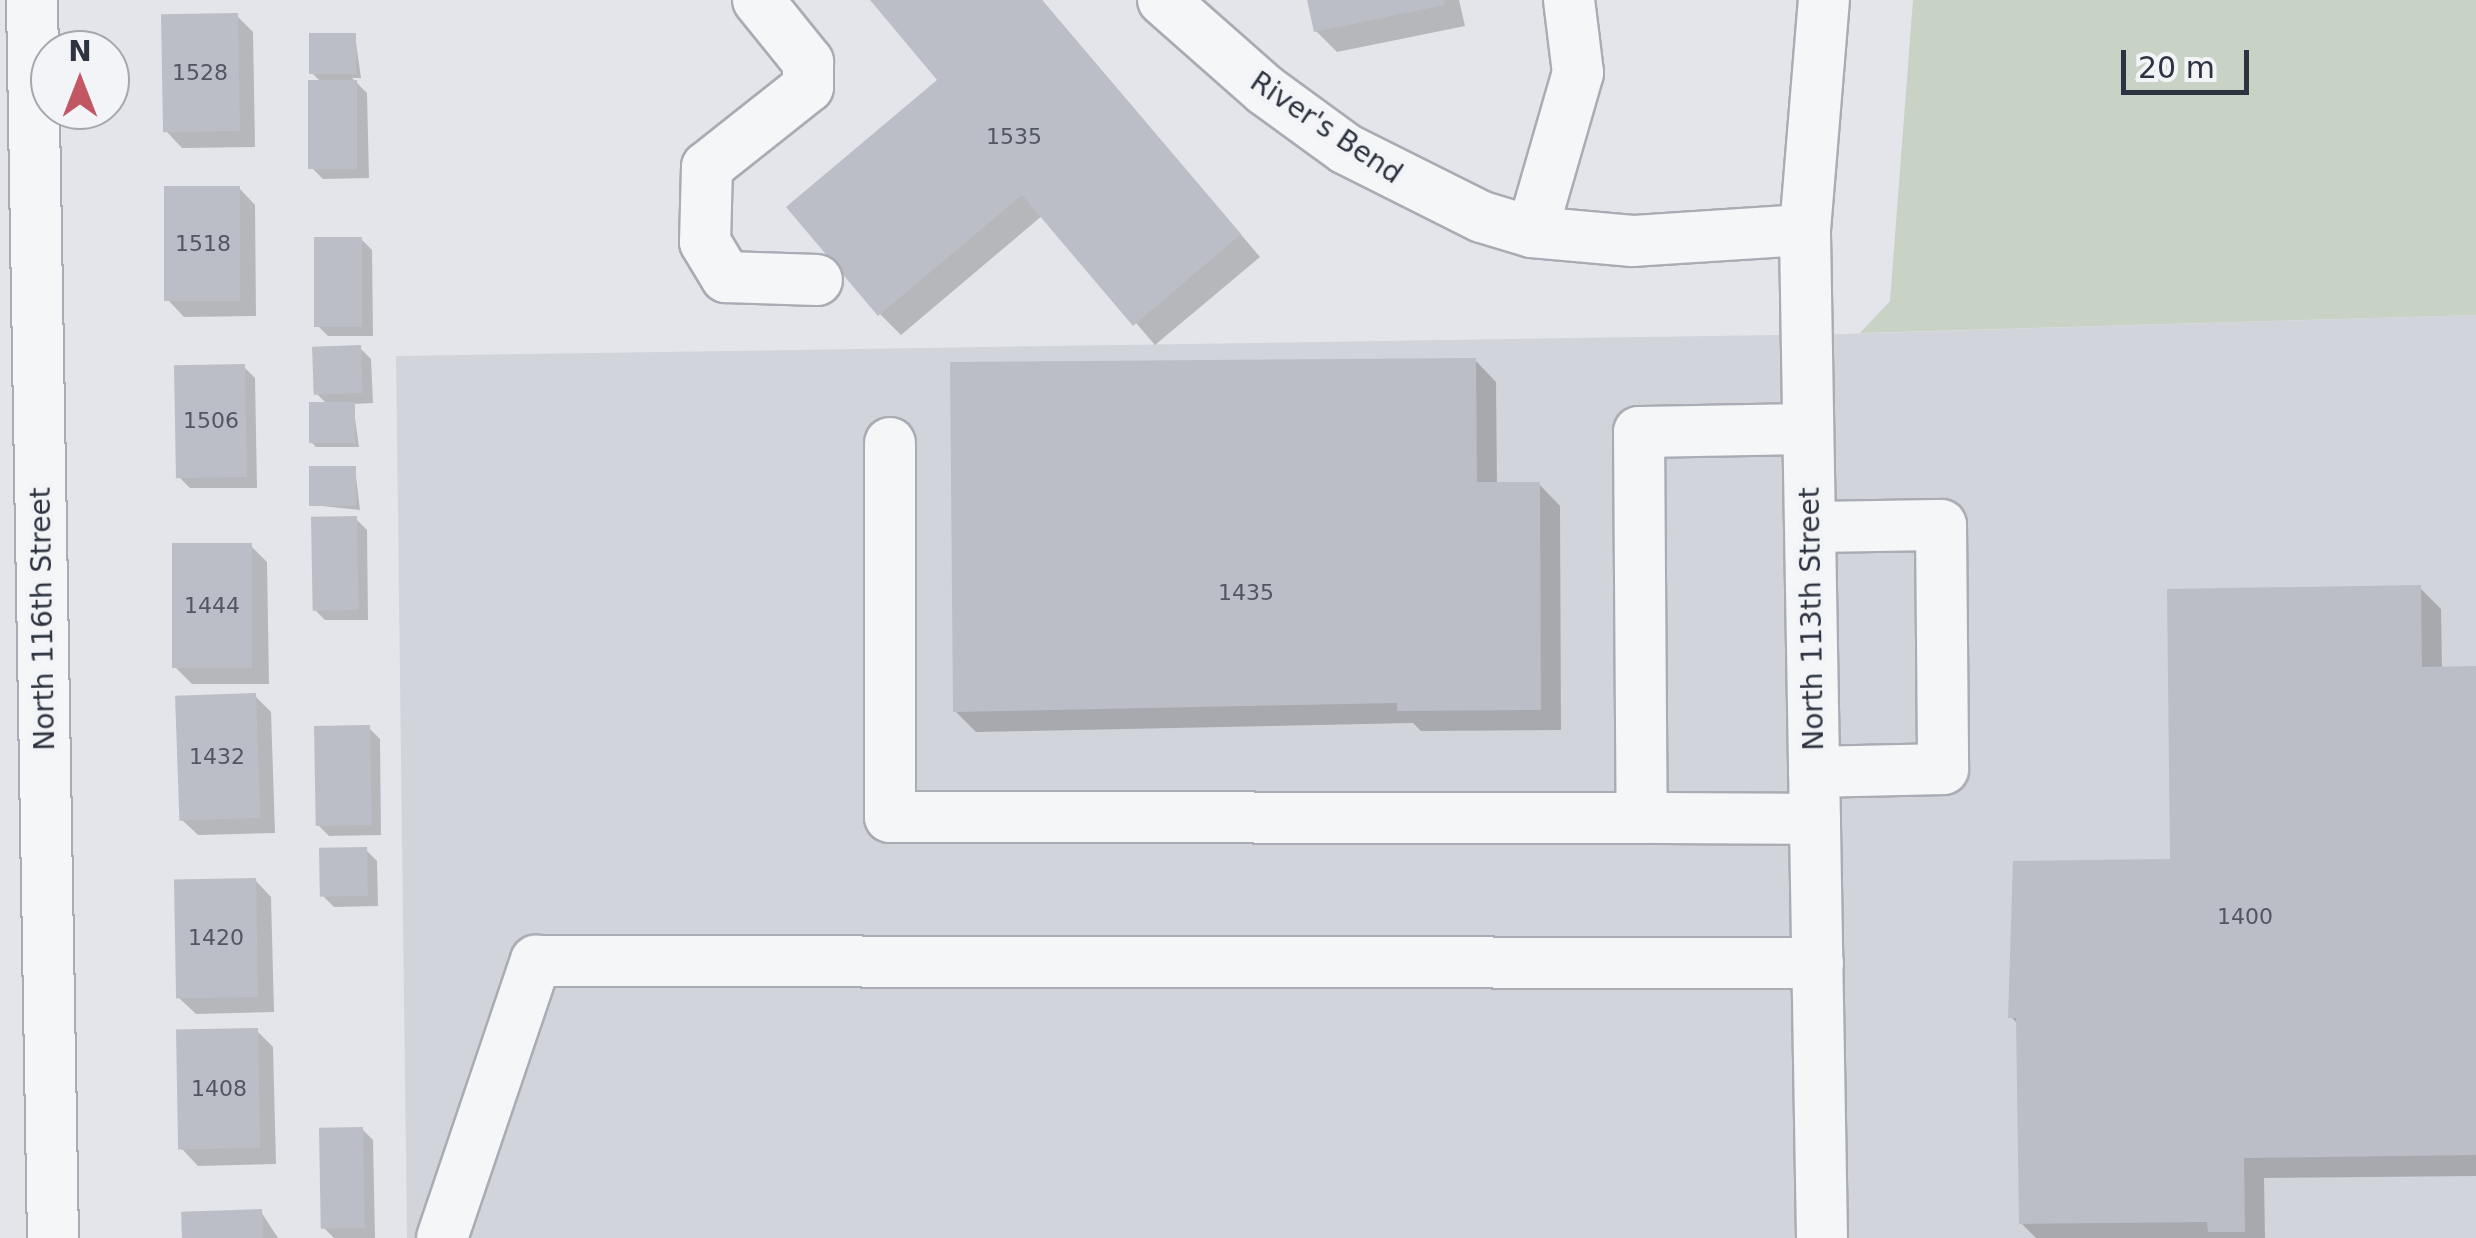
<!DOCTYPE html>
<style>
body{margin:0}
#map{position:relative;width:2476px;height:1238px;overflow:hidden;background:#e3e5ea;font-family:"DejaVu Sans",sans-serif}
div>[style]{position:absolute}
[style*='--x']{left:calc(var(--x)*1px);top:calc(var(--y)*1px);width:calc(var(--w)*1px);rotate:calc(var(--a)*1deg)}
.built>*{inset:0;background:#d1d4db}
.green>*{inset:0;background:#c8d2c5}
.shadow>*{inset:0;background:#0003}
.building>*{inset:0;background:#bbbec6;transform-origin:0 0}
.roads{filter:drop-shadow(2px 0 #a9acb4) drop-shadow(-2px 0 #a9acb4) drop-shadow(0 2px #a9acb4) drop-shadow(0 -2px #a9acb4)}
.minor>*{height:50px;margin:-25px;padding:0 25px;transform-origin:25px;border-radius:25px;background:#f5f6f8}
span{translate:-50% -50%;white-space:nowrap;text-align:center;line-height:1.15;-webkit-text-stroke:9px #f2f4f7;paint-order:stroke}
.number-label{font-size:22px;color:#505662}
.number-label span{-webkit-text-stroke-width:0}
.street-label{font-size:28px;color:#2d3340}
.north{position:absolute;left:30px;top:30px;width:100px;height:100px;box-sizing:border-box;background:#f2f4f7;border:2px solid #a3a7ae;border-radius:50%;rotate:0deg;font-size:28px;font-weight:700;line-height:40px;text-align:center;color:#2d3340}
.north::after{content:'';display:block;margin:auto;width:35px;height:45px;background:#c05762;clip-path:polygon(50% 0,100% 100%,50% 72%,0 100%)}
.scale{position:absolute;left:2121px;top:50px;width:128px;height:45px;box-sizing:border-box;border:5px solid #2d3340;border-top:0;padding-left:12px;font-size:30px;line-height:35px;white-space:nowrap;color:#2d3340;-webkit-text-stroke:8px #f2f4f7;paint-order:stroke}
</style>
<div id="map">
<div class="built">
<div style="clip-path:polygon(2476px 315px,2476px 1238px,407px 1238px,396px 356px,1843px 334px)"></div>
</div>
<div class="green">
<div style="clip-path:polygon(1913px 0,2476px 0,2476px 315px,1860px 333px,1890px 301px)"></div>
</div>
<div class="shadow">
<div style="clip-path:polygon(873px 0,1042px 0,1260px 257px,1155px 345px,1043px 215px,901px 335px,880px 314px,941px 80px)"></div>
<div style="clip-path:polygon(1309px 0,1459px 0,1465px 26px,1337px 52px,1316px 31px)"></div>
<div style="clip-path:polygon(237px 16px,253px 32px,255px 147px,182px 148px,166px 131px)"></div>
<div style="clip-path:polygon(355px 36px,361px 78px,352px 78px,367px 93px,369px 178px,323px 179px,312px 168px,322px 83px,312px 73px)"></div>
<div style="clip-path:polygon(239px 188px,255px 205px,256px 316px,184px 317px,168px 300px)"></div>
<div style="clip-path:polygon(361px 239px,372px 250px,373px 336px,328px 336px,317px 325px)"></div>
<div style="clip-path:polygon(360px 348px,371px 359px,373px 403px,353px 404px,359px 447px,316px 447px,311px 442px,328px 405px,317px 394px)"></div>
<div style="clip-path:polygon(1475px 360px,1496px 382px,1497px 484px,1539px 484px,1560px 506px,1561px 730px,1421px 731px,1413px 723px,976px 732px,955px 711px)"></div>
<div style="clip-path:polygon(244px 367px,255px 378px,257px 488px,190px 488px,179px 477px)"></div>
<div style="clip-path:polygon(355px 468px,360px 510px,312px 505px)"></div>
<div style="clip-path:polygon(356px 519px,367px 530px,368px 620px,325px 620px,314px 609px)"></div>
<div style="clip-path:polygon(251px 546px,267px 562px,269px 684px,192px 684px,176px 668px)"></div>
<div style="clip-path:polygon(2420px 588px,2441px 609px,2442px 669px,2476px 669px,2476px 1176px,2264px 1178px,2265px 1238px,2036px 1238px,2021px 1223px,2019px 1025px,2011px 1017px,2173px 862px)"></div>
<div style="clip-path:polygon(255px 696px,271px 712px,275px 833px,198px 835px,181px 819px)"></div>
<div style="clip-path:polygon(369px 728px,380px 739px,381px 835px,329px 836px,318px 825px)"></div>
<div style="clip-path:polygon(366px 850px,377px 861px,378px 906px,334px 907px,323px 896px)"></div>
<div style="clip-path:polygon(255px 880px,271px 897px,274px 1012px,196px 1014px,179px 998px)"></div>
<div style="clip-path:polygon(257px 1031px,273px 1047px,276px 1164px,198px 1166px,182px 1149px)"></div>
<div style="clip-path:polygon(362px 1129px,373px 1140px,375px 1238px,334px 1238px,324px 1228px)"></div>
<div style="clip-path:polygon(261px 1212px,278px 1238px,184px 1238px)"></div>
</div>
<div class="building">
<div style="clip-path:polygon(870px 0,1042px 0,1241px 234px,1133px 326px,1022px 195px,878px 316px,786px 207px,937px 80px)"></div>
<div style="clip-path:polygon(1307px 0,1444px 0,1445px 5px,1314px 32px)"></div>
<div style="left:238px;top:13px;width:118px;height:77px;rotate:89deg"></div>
<div style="left:309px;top:33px;width:47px;height:41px"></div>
<div style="left:308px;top:80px;width:49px;height:89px"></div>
<div style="left:240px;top:186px;width:115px;height:76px;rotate:90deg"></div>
<div style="left:314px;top:237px;width:48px;height:90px"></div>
<div style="left:361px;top:345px;width:48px;height:49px;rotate:88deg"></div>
<div style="clip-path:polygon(1476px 358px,1477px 482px,1540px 482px,1541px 710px,1397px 711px,1397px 703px,953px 712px,950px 362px)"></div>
<div style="left:245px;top:364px;width:113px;height:71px;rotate:89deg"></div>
<div style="left:309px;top:402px;width:46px;height:41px"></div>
<div style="left:309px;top:466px;width:47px;height:40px"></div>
<div style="left:357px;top:516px;width:94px;height:46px;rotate:89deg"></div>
<div style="left:252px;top:543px;width:125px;height:80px;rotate:90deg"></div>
<div style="clip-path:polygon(2421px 585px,2422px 667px,2476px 666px,2476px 1155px,2244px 1158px,2245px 1232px,2208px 1232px,2207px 1222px,2019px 1224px,2016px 1018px,2008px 1018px,2013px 861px,2170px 859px,2167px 589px)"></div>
<div style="left:256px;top:693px;width:125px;height:81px;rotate:88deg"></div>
<div style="left:370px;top:725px;width:100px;height:56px;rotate:89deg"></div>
<div style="left:367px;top:847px;width:49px;height:48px;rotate:89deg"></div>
<div style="left:256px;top:878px;width:119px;height:82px;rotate:89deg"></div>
<div style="left:258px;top:1028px;width:120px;height:82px;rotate:89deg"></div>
<div style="left:363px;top:1127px;width:101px;height:44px;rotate:89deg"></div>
<div style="left:262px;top:1209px;width:29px;height:81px;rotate:88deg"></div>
</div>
<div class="roads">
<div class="minor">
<div style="--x:32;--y:0;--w:1238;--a:89.03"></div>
<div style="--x:758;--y:0;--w:80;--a:51.1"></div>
<div style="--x:808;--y:62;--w:25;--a:90"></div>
<div style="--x:808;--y:87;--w:129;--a:141.6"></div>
<div style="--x:707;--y:167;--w:75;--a:91.5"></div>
<div style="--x:705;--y:242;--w:41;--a:59"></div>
<div style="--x:726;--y:277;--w:91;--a:1.9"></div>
<div style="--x:1163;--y:0;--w:136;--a:41.4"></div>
<div style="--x:1265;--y:90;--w:100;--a:36.1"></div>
<div style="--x:1346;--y:149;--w:152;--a:26.6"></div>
<div style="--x:1482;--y:217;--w:52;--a:16.7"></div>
<div style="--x:1532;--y:232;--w:101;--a:5.1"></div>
<div style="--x:1633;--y:241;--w:172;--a:-3.7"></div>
<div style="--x:1532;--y:232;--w:166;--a:-73.9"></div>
<div style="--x:1578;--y:73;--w:74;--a:-97"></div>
<div style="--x:1808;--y:429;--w:169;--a:179"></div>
<div style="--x:1639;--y:432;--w:386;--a:89.6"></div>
<div style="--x:1642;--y:818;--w:173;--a:0.3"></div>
<div style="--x:890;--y:443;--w:374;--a:90"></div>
<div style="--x:890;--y:817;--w:752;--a:0.08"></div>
<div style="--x:1811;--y:527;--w:130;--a:-0.9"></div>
<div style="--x:1941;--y:525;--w:244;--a:89.5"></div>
<div style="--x:1943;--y:769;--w:129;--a:178.7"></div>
<div style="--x:442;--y:1238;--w:293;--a:-71.3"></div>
<div style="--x:536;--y:961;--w:1282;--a:0.09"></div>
<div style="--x:1822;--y:1238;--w:1008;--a:-90.97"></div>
<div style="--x:1805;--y:230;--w:231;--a:-85.3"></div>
</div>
</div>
<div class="number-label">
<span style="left:200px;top:73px">1528</span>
<span style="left:1014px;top:137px">1535</span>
<span style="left:203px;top:244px">1518</span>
<span style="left:211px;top:421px">1506</span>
<span style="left:1246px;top:593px">1435</span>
<span style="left:212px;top:606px">1444</span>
<span style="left:217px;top:757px">1432</span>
<span style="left:2245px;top:917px">1400</span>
<span style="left:216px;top:938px">1420</span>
<span style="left:219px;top:1089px">1408</span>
</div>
<div class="street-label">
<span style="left:1326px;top:128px;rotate:34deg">River's Bend</span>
<span style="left:43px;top:619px;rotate:-91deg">North 116th Street</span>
<span style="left:1812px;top:619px;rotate:-91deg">North 113th Street</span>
</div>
<div class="north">N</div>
<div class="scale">20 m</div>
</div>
